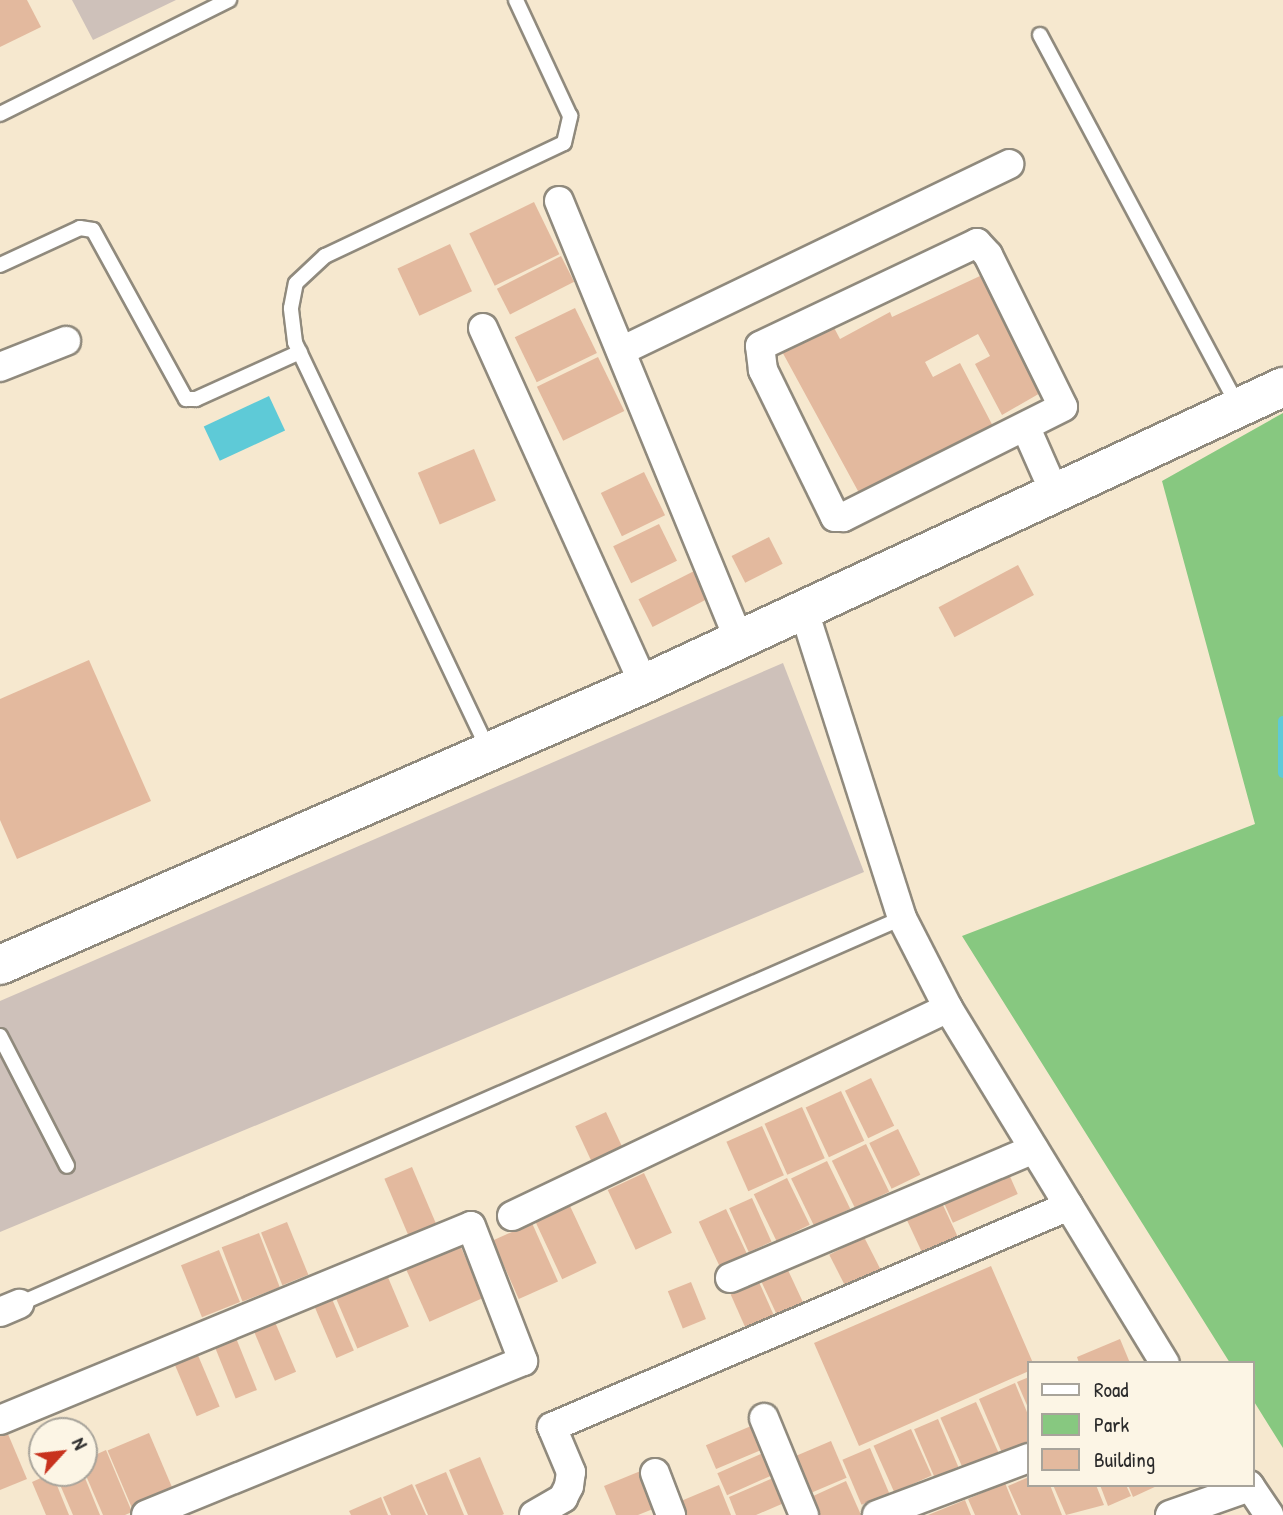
<!DOCTYPE html>
<style>
body{margin:0}
#map{position:relative;width:1283px;height:1515px;overflow:hidden;background:#f6e8cf;font-family:"Patrick Hand",sans-serif}
div>[style]{position:absolute}
[style*='--x']{left:calc(var(--x)*1px);top:calc(var(--y)*1px);width:calc(var(--w)*1px);rotate:calc(var(--a)*1deg)}
.industrial>*{inset:0;background:#cec1ba}
.green>*{inset:0;background:#87c880}
.water>*{inset:0;background:#5ecad7;transform-origin:0 0}
.stream>*{height:10px;margin:-5px;padding:0 5px;transform-origin:5px;border-radius:5px;background:#5ecad7}
.building>*{inset:0;background:#e3b99e;transform-origin:0 0}
.roads{filter:drop-shadow(2px 0 #908a7d) drop-shadow(-2px 0 #908a7d) drop-shadow(0 2px #908a7d) drop-shadow(0 -2px #908a7d)}
.lane>*{height:14px;margin:-7px;padding:0 7px;transform-origin:7px;border-radius:7px;background:#fff}
.street>*{height:28px;margin:-14px;padding:0 14px;transform-origin:14px;border-radius:14px;background:#fff}
.secondary>*{height:38px;margin:-19px;padding:0 19px;transform-origin:19px;border-radius:19px;background:#fff}
span{translate:-50% -50%;white-space:nowrap;text-align:center;line-height:1.15;-webkit-text-stroke:7px #fcf5e5;paint-order:stroke}
.legend{position:absolute;left:1027px;top:1361px;width:228px;height:126px;box-sizing:border-box;background:#fcf5e5;border:2px solid #a8a49b;margin:0;padding:9px 12px;list-style:none;font-size:21px;color:#2b2b2b}
.legend li{display:flex;align-items:center;gap:14px;height:35px}
.legend b{width:35px;border:2px solid #a8a49b}
.north{position:absolute;left:28px;top:1417px;width:70px;height:70px;box-sizing:border-box;background:#fcf5e5;border:2px solid #a8a49b;border-radius:50%;rotate:63deg;font-size:19px;font-weight:700;line-height:28px;text-align:center;color:#2b2b2b}
.north::after{content:'';display:block;margin:auto;width:24px;height:32px;background:#c8321e;clip-path:polygon(50% 0,100% 100%,50% 72%,0 100%)}
</style>
<div id="map">
<div class="industrial">
<div style="clip-path:polygon(72px 0,176px 0,93px 40px)"></div>
<div style="clip-path:polygon(783px 663px,864px 872px,0 1232px,0 1001px)"></div>
</div>
<div class="green">
<div style="clip-path:polygon(1283px 413px,1283px 1448px,1253px 1400px,1253px 1363px,1230px 1363px,962px 936px,1255px 824px,1162px 481px)"></div>
</div>
<div class="water">
<div style="left:269px;top:396px;width:38px;height:72px;rotate:65deg"></div>
</div>
<div class="stream">
<div style="--x:1283;--y:721;--w:52;--a:90"></div>
</div>
<div class="building">
<div style="clip-path:polygon(0 0,27px 0,41px 27px,0 47px)"></div>
<div style="left:534px;top:202px;width:58px;height:72px;rotate:64deg"></div>
<div style="left:450px;top:244px;width:52px;height:58px;rotate:65deg"></div>
<div style="left:561px;top:256px;width:29px;height:72px;rotate:63deg"></div>
<div style="clip-path:polygon(980px 276px,1042px 392px,1002px 415px,975px 364px,990px 356px,978px 334px,925px 362px,933px 377px,960px 363px,996px 432px,864px 502px,779px 346px,830px 320px,840px 339px,890px 312px,892px 317px)"></div>
<div style="left:575px;top:308px;width:50px;height:67px;rotate:64deg"></div>
<div style="left:598px;top:357px;width:60px;height:68px;rotate:64deg"></div>
<div style="left:474px;top:449px;width:56px;height:61px;rotate:67deg"></div>
<div style="left:644px;top:472px;width:48px;height:48px;rotate:64deg"></div>
<div style="left:659px;top:524px;width:41px;height:51px;rotate:64deg"></div>
<div style="left:769px;top:537px;width:30px;height:42px;rotate:63deg"></div>
<div style="left:1018px;top:565px;width:34px;height:90px;rotate:62deg"></div>
<div style="left:700px;top:568px;width:31px;height:69px;rotate:63deg"></div>
<div style="clip-path:polygon(89px 660px,151px 801px,17px 859px,0 820px,0 699px)"></div>
<div style="left:871px;top:1078px;width:53px;height:29px;rotate:64deg"></div>
<div style="left:841px;top:1091px;width:55px;height:39px;rotate:65deg"></div>
<div style="left:802px;top:1107px;width:56px;height:41px;rotate:66deg"></div>
<div style="left:606px;top:1112px;width:38px;height:34px;rotate:65deg"></div>
<div style="left:762px;top:1126px;width:54px;height:39px;rotate:66deg"></div>
<div style="left:898px;top:1129px;width:51px;height:32px;rotate:64deg"></div>
<div style="left:866px;top:1144px;width:53px;height:38px;rotate:64deg"></div>
<div style="left:827px;top:1161px;width:53px;height:40px;rotate:64deg"></div>
<div style="left:412px;top:1167px;width:64px;height:30px;rotate:67deg"></div>
<div style="left:1008px;top:1172px;width:24px;height:71px;rotate:66deg"></div>
<div style="left:644px;top:1173px;width:66px;height:40px;rotate:65deg"></div>
<div style="left:787px;top:1178px;width:52px;height:37px;rotate:64deg"></div>
<div style="left:752px;top:1198px;width:48px;height:25px;rotate:66deg"></div>
<div style="left:942px;top:1203px;width:45px;height:39px;rotate:65deg"></div>
<div style="left:570px;top:1206px;width:63px;height:38px;rotate:65deg"></div>
<div style="left:726px;top:1209px;width:50px;height:30px;rotate:65deg"></div>
<div style="left:287px;top:1222px;width:57px;height:28px;rotate:68deg"></div>
<div style="left:532px;top:1223px;width:64px;height:43px;rotate:66deg"></div>
<div style="left:259px;top:1233px;width:58px;height:40px;rotate:69deg"></div>
<div style="left:864px;top:1237px;width:44px;height:39px;rotate:63deg"></div>
<div style="left:459px;top:1243px;width:60px;height:59px;rotate:66deg"></div>
<div style="left:219px;top:1250px;width:56px;height:41px;rotate:68deg"></div>
<div style="clip-path:polygon(991px 1266px,1033px 1363px,1029px 1363px,1029px 1371px,859px 1446px,814px 1343px)"></div>
<div style="left:787px;top:1268px;width:47px;height:29px;rotate:65deg"></div>
<div style="left:387px;top:1275px;width:56px;height:56px;rotate:67deg"></div>
<div style="left:691px;top:1282px;width:40px;height:25px;rotate:68deg"></div>
<div style="left:759px;top:1282px;width:46px;height:31px;rotate:66deg"></div>
<div style="left:332px;top:1299px;width:56px;height:19px;rotate:67deg"></div>
<div style="left:275px;top:1322px;width:54px;height:23px;rotate:67deg"></div>
<div style="left:236px;top:1338px;width:56px;height:23px;rotate:68deg"></div>
<div style="clip-path:polygon(1120px 1339px,1130px 1363px,1079px 1363px,1077px 1357px)"></div>
<div style="left:197px;top:1353px;width:58px;height:25px;rotate:67deg"></div>
<div style="clip-path:polygon(1029px 1377px,1029px 1410px,1017px 1382px)"></div>
<div style="clip-path:polygon(1015px 1383px,1029px 1417px,1029px 1442px,1002px 1453px,979px 1399px)"></div>
<div style="left:976px;top:1402px;width:55px;height:39px;rotate:66deg"></div>
<div style="left:938px;top:1419px;width:52px;height:26px;rotate:67deg"></div>
<div style="left:751px;top:1426px;width:26px;height:49px;rotate:67deg"></div>
<div style="clip-path:polygon(5px 1427px,27px 1479px,0 1490px,0 1429px)"></div>
<div style="left:911px;top:1429px;width:51px;height:41px;rotate:66deg"></div>
<div style="left:149px;top:1433px;width:66px;height:45px;rotate:67deg"></div>
<div style="left:831px;top:1441px;width:40px;height:39px;rotate:67deg"></div>
<div style="left:870px;top:1448px;width:49px;height:30px;rotate:67deg"></div>
<div style="clip-path:polygon(106px 1450px,132px 1512px,125px 1515px,103px 1515px,84px 1471px,84px 1460px)"></div>
<div style="left:763px;top:1453px;width:24px;height:50px;rotate:66deg"></div>
<div style="clip-path:polygon(480px 1457px,504px 1514px,502px 1515px,468px 1515px,449px 1470px)"></div>
<div style="clip-path:polygon(643px 1470px,658px 1507px,638px 1515px,616px 1515px,604px 1486px)"></div>
<div style="clip-path:polygon(446px 1472px,464px 1515px,428px 1515px,415px 1485px)"></div>
<div style="clip-path:polygon(52px 1473px,69px 1515px,46px 1515px,32px 1482px)"></div>
<div style="clip-path:polygon(55px 1473px,83px 1473px,100px 1515px,73px 1515px)"></div>
<div style="clip-path:polygon(1029px 1477px,1029px 1485px,1050px 1485px,1062px 1515px,1021px 1515px,1008px 1486px)"></div>
<div style="clip-path:polygon(773px 1478px,784px 1503px,756px 1515px,736px 1515px,729px 1497px)"></div>
<div style="clip-path:polygon(846px 1481px,861px 1515px,819px 1515px,811px 1497px)"></div>
<div style="clip-path:polygon(1005px 1483px,1018px 1515px,975px 1515px,968px 1499px)"></div>
<div style="clip-path:polygon(412px 1484px,426px 1515px,391px 1515px,383px 1497px)"></div>
<div style="clip-path:polygon(719px 1485px,731px 1515px,687px 1515px,681px 1501px)"></div>
<div style="clip-path:polygon(1053px 1485px,1096px 1485px,1104px 1505px,1066px 1515px)"></div>
<div style="clip-path:polygon(1100px 1485px,1126px 1485px,1131px 1496px,1108px 1506px)"></div>
<div style="clip-path:polygon(1128px 1485px,1159px 1485px,1133px 1497px)"></div>
<div style="clip-path:polygon(381px 1497px,388px 1515px,351px 1515px,349px 1511px)"></div>
<div style="clip-path:polygon(965px 1500px,971px 1515px,928px 1515px)"></div>
</div>
<div class="roads">
<div class="lane">
<div style="--x:1040;--y:35;--w:421;--a:61.9"></div>
<div style="--x:0;--y:114;--w:256;--a:-26.5"></div>
<div style="--x:0;--y:265;--w:88;--a:-24.8"></div>
<div style="--x:80;--y:228;--w:13;--a:9"></div>
<div style="--x:93;--y:230;--w:193;--a:61.2"></div>
<div style="--x:186;--y:399;--w:10;--a:0"></div>
<div style="--x:196;--y:399;--w:114;--a:-24.3"></div>
<div style="--x:488;--y:749;--w:450;--a:-115.4"></div>
<div style="--x:295;--y:342;--w:34;--a:-97"></div>
<div style="--x:291;--y:308;--w:25;--a:-79"></div>
<div style="--x:296;--y:283;--w:40;--a:-43"></div>
<div style="--x:325;--y:256;--w:264;--a:-25.3"></div>
<div style="--x:564;--y:143;--w:28;--a:-77"></div>
<div style="--x:570;--y:116;--w:128;--a:-115"></div>
<div style="--x:0;--y:1036;--w:146;--a:62.7"></div>
<div style="--x:19;--y:1304;--w:964;--a:-23.61"></div>
</div>
<div class="street">
<div style="--x:559;--y:201;--w:474;--a:67.7"></div>
<div style="--x:977;--y:243;--w:16;--a:47"></div>
<div style="--x:988;--y:255;--w:169;--a:63.7"></div>
<div style="--x:1063;--y:407;--w:246;--a:153.4"></div>
<div style="--x:843;--y:517;--w:8;--a:180"></div>
<div style="--x:835;--y:517;--w:164;--a:-116.1"></div>
<div style="--x:763;--y:370;--w:24;--a:-97"></div>
<div style="--x:760;--y:346;--w:240;--a:-25.4"></div>
<div style="--x:483;--y:328;--w:391;--a:65.7"></div>
<div style="--x:621;--y:351;--w:431;--a:-25.7"></div>
<div style="--x:0;--y:367;--w:71;--a:-21.5"></div>
<div style="--x:1026;--y:428;--w:74;--a:66.2"></div>
<div style="--x:948;--y:1008;--w:416;--a:58.6"></div>
<div style="--x:512;--y:1216;--w:483;--a:-25.5"></div>
<div style="--x:948;--y:1008;--w:101;--a:-117.1"></div>
<div style="--x:902;--y:918;--w:323;--a:-107.7"></div>
<div style="--x:730;--y:1278;--w:330;--a:-23"></div>
<div style="--x:0;--y:1312;--w:21;--a:-23"></div>
<div style="--x:764;--y:1418;--w:105;--a:67.6"></div>
<div style="--x:0;--y:1420;--w:509;--a:-22.39"></div>
<div style="--x:471;--y:1226;--w:145;--a:68.9"></div>
<div style="--x:523;--y:1361;--w:407;--a:157.8"></div>
<div style="--x:655;--y:1473;--w:45;--a:69.1"></div>
<div style="--x:1249;--y:1485;--w:36;--a:56"></div>
<div style="--x:534;--y:1515;--w:34;--a:-30"></div>
<div style="--x:563;--y:1498;--w:13;--a:-63"></div>
<div style="--x:569;--y:1486;--w:14;--a:-82"></div>
<div style="--x:571;--y:1472;--w:49;--a:-112.9"></div>
<div style="--x:552;--y:1427;--w:562;--a:-23.15"></div>
<div style="--x:877;--y:1515;--w:162;--a:-20.6"></div>
<div style="--x:1170;--y:1515;--w:85;--a:-19.3"></div>
</div>
<div class="secondary">
<div style="--x:0;--y:965;--w:703;--a:-23.57"></div>
<div style="--x:644;--y:684;--w:705;--a:-24.93"></div>
</div>
</div>
<ul class="legend">
<li><b style="height:9px;background:#fff"></b>Road</li>
<li><b style="height:19px;background:#87c880"></b>Park</li>
<li><b style="height:19px;background:#e3b99e"></b>Building</li>
</ul>
<div class="north">N</div>
</div>
